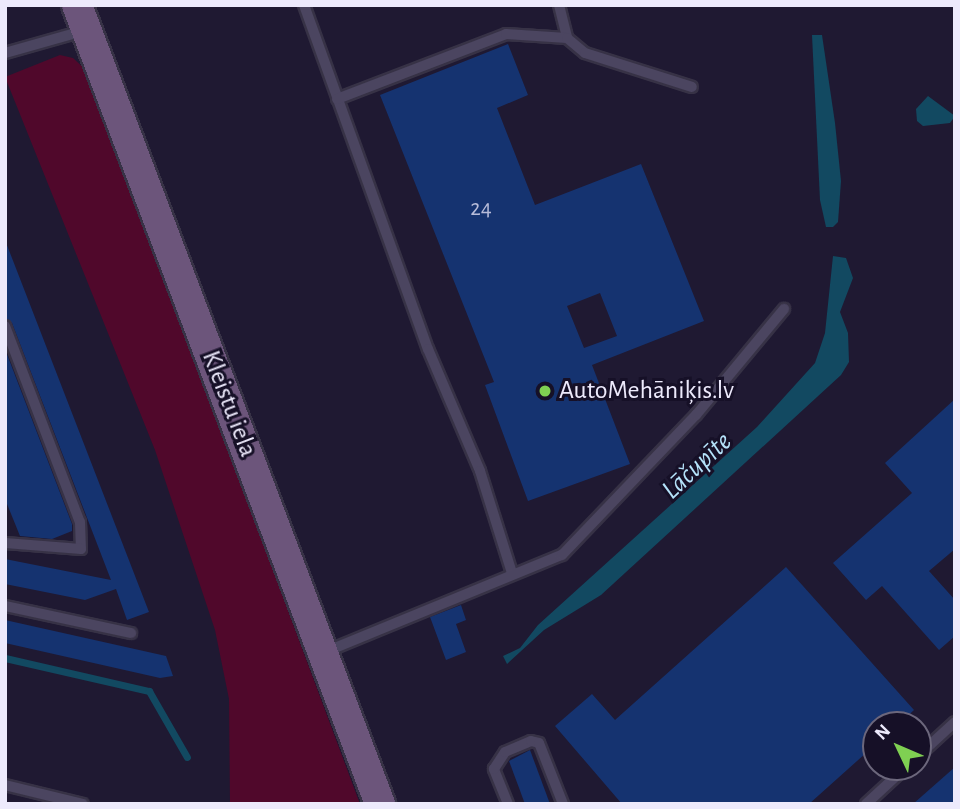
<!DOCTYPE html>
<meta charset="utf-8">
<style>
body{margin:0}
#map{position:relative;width:960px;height:809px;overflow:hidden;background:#1f1932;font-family:"Alegreya Sans",sans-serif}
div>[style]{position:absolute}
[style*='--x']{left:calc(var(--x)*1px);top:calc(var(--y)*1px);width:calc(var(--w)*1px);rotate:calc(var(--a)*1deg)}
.green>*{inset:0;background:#50082b}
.water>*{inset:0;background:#124961}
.stream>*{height:7px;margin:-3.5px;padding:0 3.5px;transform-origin:3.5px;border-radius:3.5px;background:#124961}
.building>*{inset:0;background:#153370}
.roads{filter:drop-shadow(2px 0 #373246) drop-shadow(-2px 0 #373246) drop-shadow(0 2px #373246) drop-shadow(0 -2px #373246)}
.lane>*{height:10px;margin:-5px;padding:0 5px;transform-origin:5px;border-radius:5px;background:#4b4560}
.secondary>*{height:30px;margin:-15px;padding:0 15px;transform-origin:15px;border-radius:15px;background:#6c557b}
.dots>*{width:19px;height:19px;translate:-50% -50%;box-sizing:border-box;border:4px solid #161027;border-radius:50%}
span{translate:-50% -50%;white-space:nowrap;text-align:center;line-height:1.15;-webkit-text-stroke:6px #161027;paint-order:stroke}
.number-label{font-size:23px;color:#b7bcd9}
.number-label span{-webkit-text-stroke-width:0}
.poi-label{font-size:26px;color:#edeafc}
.left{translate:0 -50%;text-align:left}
.street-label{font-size:26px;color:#edeafc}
.water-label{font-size:28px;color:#b5e2fa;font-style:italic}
.frame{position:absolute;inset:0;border:7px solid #edeafc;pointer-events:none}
.north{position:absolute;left:862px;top:711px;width:70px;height:70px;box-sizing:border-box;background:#161027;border:2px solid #6c677c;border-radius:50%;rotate:314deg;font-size:19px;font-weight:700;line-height:28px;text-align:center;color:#edeafc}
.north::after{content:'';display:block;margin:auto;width:24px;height:32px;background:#7fd052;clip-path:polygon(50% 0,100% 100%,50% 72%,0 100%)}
</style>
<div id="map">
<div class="green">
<div style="clip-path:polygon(60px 55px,73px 58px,87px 71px,360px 804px,230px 804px,229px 699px,215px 630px,155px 450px,5px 77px)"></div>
</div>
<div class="water">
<div style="clip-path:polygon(812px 35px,822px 35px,835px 123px,841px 181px,838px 222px,833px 227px,826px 227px,820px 200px)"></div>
<div style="clip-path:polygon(928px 96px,955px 116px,950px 123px,923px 126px,917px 121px,916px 109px)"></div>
<div style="clip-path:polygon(833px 256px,846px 258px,853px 278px,840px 312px,848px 333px,849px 362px,841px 375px,601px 595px,544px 630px,507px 664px,503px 656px,520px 648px,538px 625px,757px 427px,815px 363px,825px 333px)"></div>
</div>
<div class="stream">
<div style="--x:5;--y:658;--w:148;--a:12.9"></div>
<div style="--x:149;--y:691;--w:76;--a:60.1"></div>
</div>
<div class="building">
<div style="clip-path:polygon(evenodd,508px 44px,528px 95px,497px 108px,535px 205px,641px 164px,704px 321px,592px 365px,630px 464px,528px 501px,485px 385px,494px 382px,380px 95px,508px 44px,600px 293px,617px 336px,584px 348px,567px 306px,600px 293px)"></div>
<div style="clip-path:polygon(5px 240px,149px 612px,127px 620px,116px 589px,85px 600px,5px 584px,5px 559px,111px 580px,12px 323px,5px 318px)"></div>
<div style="clip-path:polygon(5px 349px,72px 524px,72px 531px,52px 539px,20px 536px,5px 499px)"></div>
<div style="clip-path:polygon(955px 399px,955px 549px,929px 571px,955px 600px,955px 636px,939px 650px,882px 586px,866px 600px,833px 563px,912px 493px,885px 463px)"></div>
<div style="clip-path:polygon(786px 567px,914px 710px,898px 725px,876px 725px,876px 744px,809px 804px,622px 804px,555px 726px,592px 694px,615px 720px)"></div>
<div style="clip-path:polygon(461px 605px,466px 620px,456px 624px,466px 652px,446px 660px,430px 617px)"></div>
<div style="clip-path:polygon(5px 620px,166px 656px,173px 676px,160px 678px,5px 643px)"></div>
<div style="clip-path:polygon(530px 750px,550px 804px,525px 804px,509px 761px)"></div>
<div style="clip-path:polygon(955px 767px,955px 804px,913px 804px)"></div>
</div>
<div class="roads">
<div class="lane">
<div style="--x:304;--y:5;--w:366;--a:70.2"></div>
<div style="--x:428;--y:349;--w:133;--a:66.9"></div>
<div style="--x:480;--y:471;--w:107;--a:72.6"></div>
<div style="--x:559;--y:5;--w:34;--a:76"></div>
<div style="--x:5;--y:53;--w:81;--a:-15.8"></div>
<div style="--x:337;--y:99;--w:181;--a:-21"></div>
<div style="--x:506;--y:34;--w:61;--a:3.8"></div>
<div style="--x:567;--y:38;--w:23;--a:40"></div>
<div style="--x:585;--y:53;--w:112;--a:17.6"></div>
<div style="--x:5;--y:326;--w:210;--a:69.1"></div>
<div style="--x:80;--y:522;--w:27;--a:88"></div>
<div style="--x:81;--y:549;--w:76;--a:-175.5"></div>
<div style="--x:5;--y:606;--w:129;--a:12.1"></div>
<div style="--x:325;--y:652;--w:256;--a:-22.3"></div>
<div style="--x:562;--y:555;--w:194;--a:-46.3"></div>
<div style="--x:696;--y:415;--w:138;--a:-50.3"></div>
<div style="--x:918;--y:756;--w:50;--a:-42.6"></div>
<div style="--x:5;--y:785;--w:80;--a:13.7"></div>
<div style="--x:508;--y:804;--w:38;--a:-112"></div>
<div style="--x:494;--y:769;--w:20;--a:-57"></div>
<div style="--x:505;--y:752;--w:28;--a:-23"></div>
<div style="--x:531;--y:741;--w:8;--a:14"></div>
<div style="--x:539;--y:743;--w:66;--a:68.5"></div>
<div style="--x:866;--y:804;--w:54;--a:-42.8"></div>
</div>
<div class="secondary">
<div style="--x:77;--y:5;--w:855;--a:69.23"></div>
</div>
</div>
<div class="dots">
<div style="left:545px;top:391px;background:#7fd052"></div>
</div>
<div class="number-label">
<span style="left:481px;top:209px">24</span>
</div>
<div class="poi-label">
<span class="left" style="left:559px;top:391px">AutoMehāniķis.lv</span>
</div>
<div class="street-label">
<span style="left:229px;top:404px;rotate:69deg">Kleistu iela</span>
</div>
<div class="water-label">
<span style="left:697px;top:466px;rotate:-43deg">Lāčupīte</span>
</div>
<div class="frame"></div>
<div class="north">N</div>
</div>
